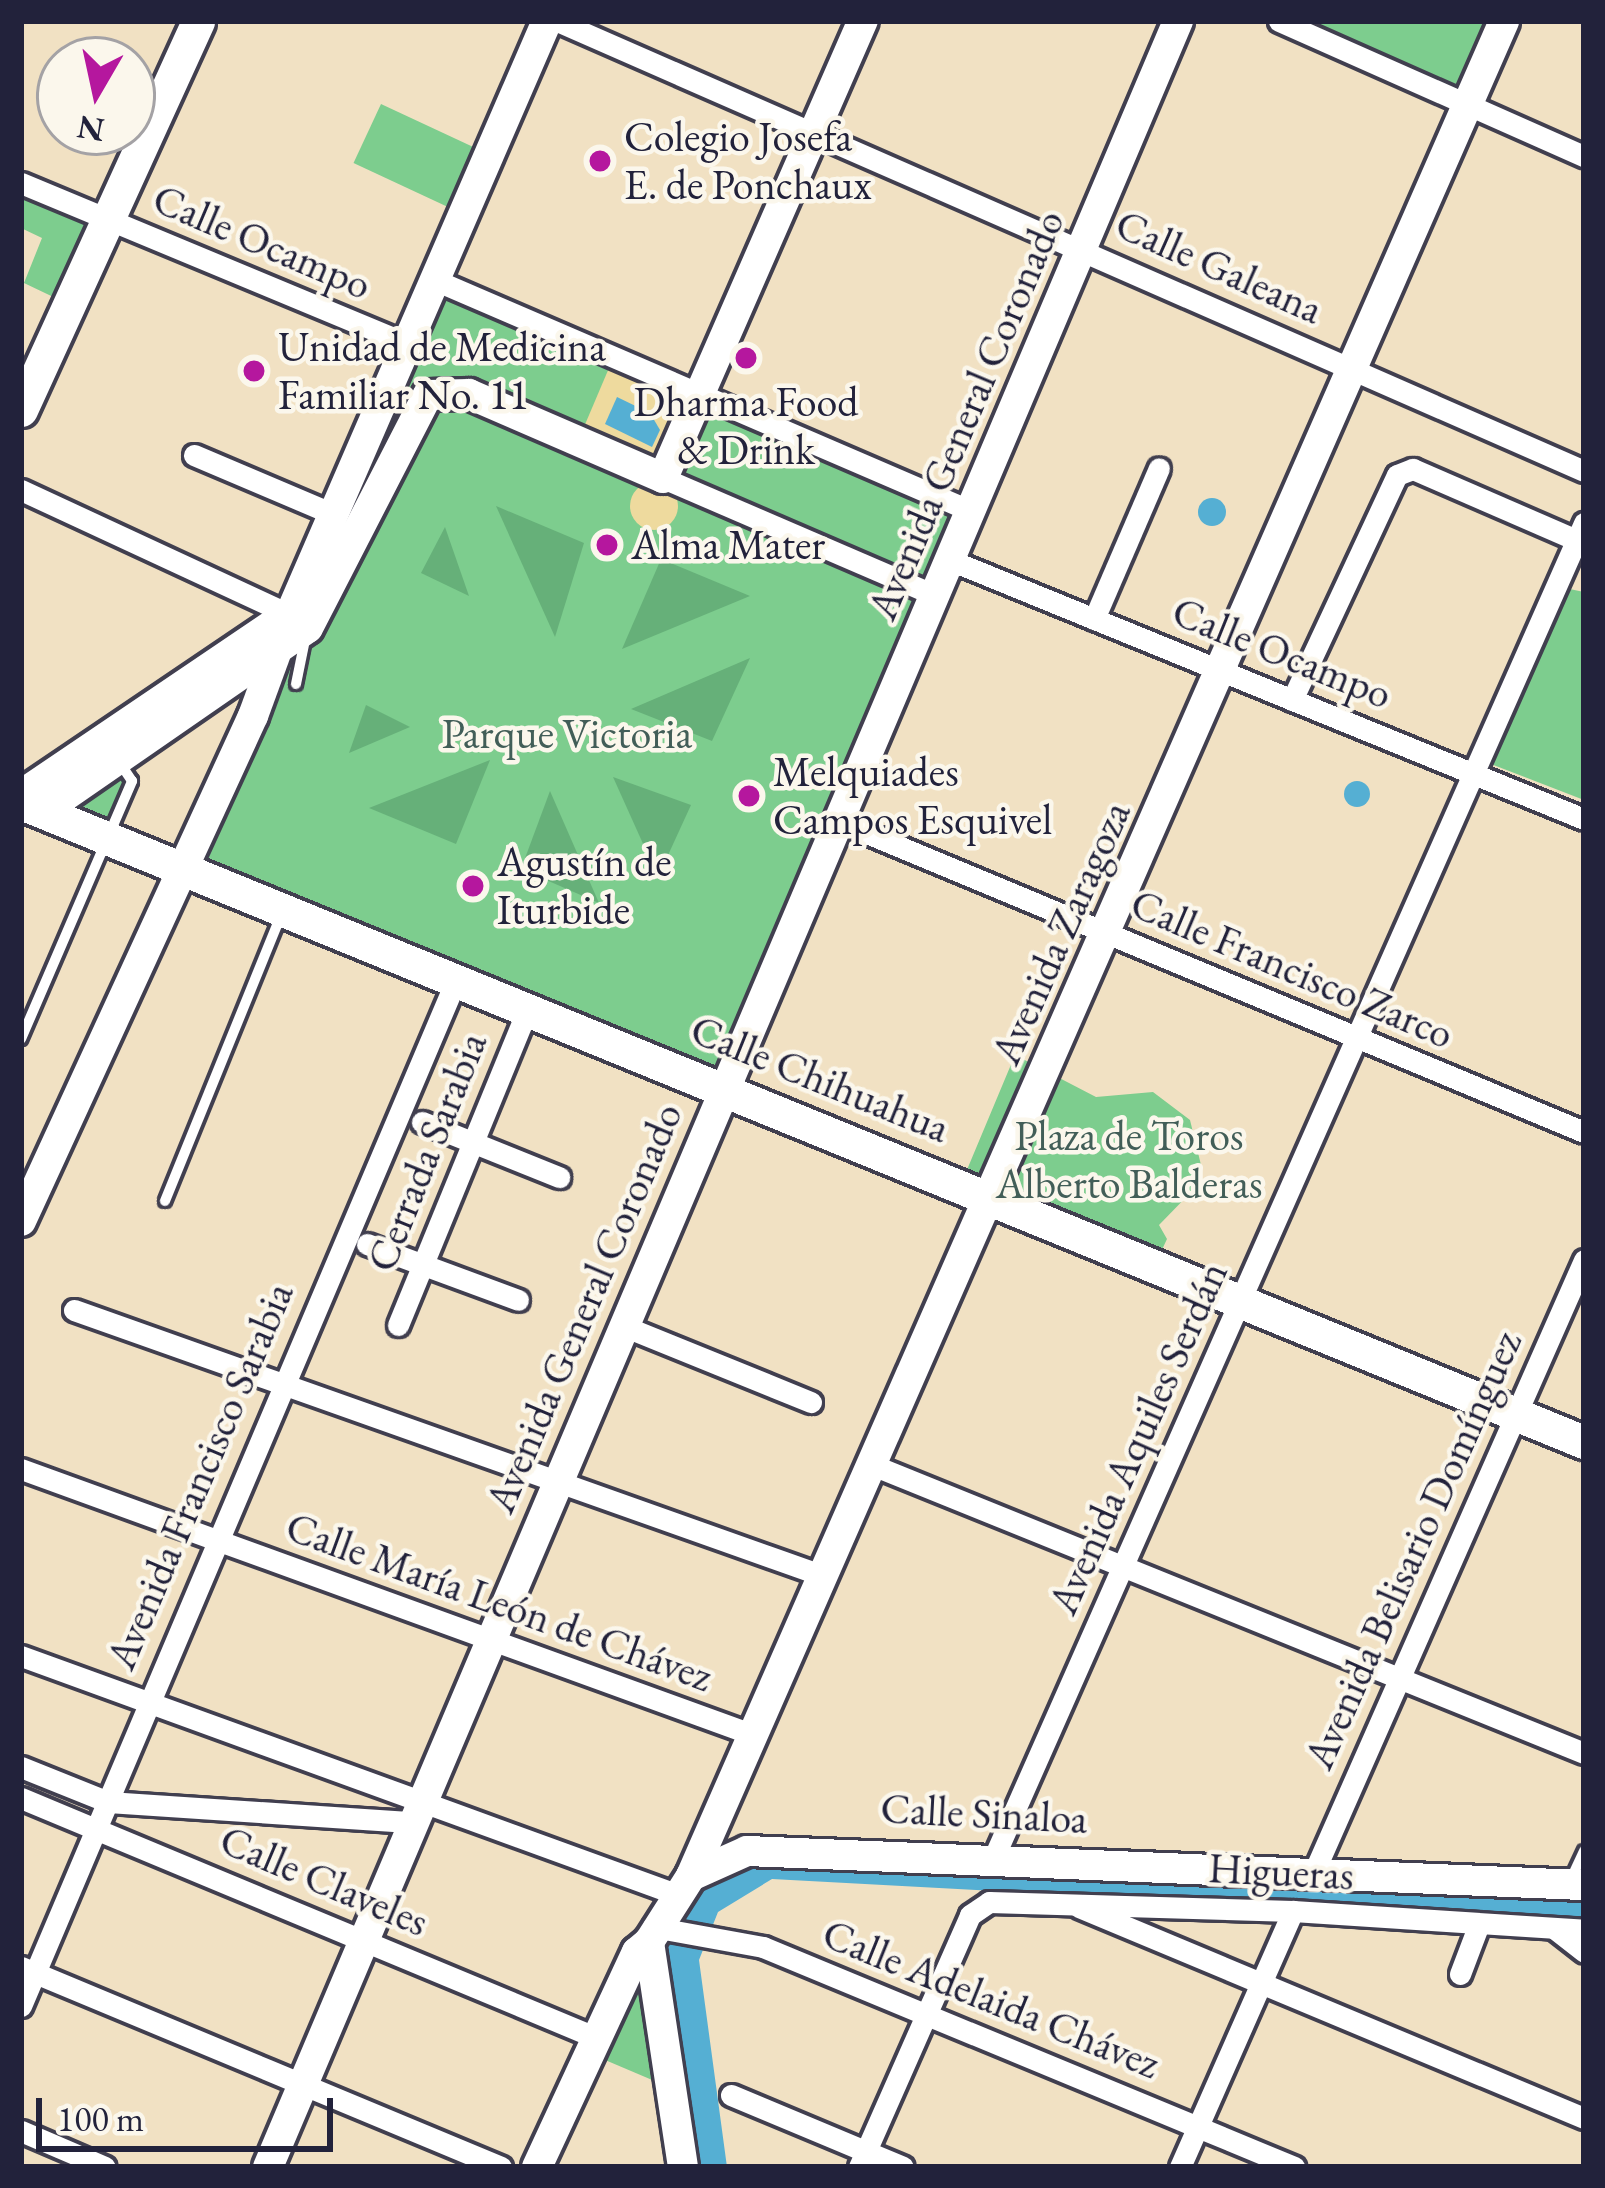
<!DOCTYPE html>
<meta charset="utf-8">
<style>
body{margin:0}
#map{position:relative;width:1605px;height:2188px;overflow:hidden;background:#f1e1c3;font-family:"EB Garamond",serif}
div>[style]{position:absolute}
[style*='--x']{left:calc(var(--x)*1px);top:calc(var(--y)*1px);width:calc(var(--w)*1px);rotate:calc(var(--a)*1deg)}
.green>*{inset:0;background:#7dcd8e;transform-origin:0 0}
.forest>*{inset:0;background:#66b079}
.sand>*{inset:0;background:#eeda9e;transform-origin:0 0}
.round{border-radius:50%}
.water>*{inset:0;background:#55afd3}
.roads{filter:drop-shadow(3px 0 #413f4f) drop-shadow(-3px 0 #413f4f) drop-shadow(0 3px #413f4f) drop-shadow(0 -3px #413f4f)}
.lane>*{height:10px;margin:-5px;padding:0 5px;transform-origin:5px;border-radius:5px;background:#fff}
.street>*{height:21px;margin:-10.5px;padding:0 10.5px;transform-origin:10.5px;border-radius:10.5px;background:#fff}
.secondary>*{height:30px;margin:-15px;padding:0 15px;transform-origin:15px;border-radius:15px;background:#fff}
.primary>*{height:33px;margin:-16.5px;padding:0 16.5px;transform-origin:16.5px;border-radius:16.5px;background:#fff}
.dots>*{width:33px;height:33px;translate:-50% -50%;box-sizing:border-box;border:6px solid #fbf7ec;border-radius:50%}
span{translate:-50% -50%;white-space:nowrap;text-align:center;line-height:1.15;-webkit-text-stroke:9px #fbf7ec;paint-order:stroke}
.poi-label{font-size:42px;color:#22223b}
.left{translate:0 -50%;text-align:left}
.street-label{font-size:42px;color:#22223b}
.park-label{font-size:42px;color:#425e58}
.frame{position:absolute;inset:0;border:24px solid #22223b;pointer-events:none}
.north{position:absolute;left:36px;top:36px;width:120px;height:120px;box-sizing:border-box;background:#fbf7ec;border:3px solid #a4a2a5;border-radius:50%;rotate:189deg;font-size:33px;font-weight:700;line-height:48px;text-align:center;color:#22223b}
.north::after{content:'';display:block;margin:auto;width:42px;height:54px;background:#b5179e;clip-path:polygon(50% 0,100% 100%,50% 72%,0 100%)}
.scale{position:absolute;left:36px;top:2098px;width:297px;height:54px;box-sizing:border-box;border:6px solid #22223b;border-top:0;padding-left:15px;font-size:36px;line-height:42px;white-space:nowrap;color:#22223b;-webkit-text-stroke:9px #fbf7ec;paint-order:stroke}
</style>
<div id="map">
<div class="green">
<div style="clip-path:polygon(1277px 21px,1502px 21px,1465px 106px)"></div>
<div style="left:381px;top:104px;width:103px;height:65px;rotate:25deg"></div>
<div style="clip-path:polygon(21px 185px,105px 220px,68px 304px,24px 283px,42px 238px,21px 228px)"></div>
<div style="clip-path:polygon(426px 279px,964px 510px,719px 1090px,176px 865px,340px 556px,397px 410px,322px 581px)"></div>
<div style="clip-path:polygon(1560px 587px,1584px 592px,1584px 800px,1483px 761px)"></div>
<div style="clip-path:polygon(113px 759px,128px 782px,103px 834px,42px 807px)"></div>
<div style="clip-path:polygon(1015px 1055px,1096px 1097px,1153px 1092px,1190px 1120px,1201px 1165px,1196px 1187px,1159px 1225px,1167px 1239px,1150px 1275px,956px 1196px)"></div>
<div style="clip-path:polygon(634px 1958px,671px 2088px,591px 2054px)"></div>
</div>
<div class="forest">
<div style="clip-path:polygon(496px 506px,584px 543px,555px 637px)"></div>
<div style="clip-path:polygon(445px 527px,469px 596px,421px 573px)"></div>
<div style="clip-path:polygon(661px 559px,750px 596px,622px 649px)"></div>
<div style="clip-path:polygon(750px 658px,712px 741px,631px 709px)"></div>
<div style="clip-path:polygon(366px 705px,410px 727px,349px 753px)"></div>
<div style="clip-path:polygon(490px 760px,456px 844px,369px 808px)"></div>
<div style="clip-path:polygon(613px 777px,691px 805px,658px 877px)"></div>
<div style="clip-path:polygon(550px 791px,599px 903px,521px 869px)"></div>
</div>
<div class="sand">
<div style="left:609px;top:368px;width:87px;height:75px;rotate:23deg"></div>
<div class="round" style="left:630px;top:482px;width:48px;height:48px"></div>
</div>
<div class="water">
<div style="clip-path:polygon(617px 397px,650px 413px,660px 430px,652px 447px,605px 424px)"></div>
<div class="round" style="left:1198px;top:498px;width:28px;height:28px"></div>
<div class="round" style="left:1344px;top:781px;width:26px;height:26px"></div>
<div style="clip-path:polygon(736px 1864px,1584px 1891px,1584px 1923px,772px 1879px,718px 1912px,699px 1960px,727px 2167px,690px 2167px,661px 1947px,686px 1895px)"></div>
</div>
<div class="roads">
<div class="lane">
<div style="--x:296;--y:684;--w:50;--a:-78.5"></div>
<div style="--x:21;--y:1039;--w:281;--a:-66.7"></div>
<div style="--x:132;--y:781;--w:22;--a:-124"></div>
<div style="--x:165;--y:1201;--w:311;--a:-67.9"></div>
<div style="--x:1570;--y:1881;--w:33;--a:-65"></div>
</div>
<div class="street">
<div style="--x:557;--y:21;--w:1121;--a:23.66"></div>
<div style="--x:1279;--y:21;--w:334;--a:23.9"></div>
<div style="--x:21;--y:183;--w:418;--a:22.6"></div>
<div style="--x:435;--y:280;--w:584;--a:23.31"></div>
<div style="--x:194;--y:455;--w:151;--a:23"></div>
<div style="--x:663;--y:478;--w:293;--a:23.3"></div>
<div style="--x:21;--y:490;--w:306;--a:24.9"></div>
<div style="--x:950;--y:560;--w:685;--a:22.22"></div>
<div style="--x:1094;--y:619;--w:164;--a:-66.7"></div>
<div style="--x:1292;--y:700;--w:248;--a:-65"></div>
<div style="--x:1397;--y:475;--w:17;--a:-21"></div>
<div style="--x:1413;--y:469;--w:178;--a:23.5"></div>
<div style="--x:838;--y:821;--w:808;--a:22.63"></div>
<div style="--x:422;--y:1122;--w:148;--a:21.9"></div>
<div style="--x:367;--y:1244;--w:161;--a:20.3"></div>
<div style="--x:74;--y:1310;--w:796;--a:19.53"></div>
<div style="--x:398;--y:1325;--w:343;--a:-67.7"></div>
<div style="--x:621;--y:1325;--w:205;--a:22.1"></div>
<div style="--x:875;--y:1466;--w:765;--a:22.04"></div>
<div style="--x:21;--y:1469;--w:780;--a:19.95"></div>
<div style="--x:21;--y:1656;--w:697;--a:19.97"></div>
<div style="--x:21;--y:1767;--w:94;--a:21.9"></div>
<div style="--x:108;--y:1802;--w:305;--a:3.8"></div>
<div style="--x:21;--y:1798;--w:624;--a:22.62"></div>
<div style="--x:994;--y:1857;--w:1459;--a:-66.14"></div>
<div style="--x:1314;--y:1872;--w:669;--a:-66.19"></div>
<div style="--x:1079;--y:1907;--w:547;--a:22.68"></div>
<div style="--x:653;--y:1927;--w:112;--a:10.3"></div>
<div style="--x:763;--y:1947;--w:575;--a:22.5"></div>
<div style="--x:1555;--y:1929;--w:37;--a:38"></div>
<div style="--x:21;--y:1967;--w:520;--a:22.62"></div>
<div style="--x:1460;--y:1974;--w:53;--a:-69.2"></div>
<div style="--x:21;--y:2006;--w:1117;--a:-67.02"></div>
<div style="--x:731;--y:2095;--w:186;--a:22.7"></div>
<div style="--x:21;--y:2131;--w:91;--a:23.2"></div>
<div style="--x:859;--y:2167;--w:275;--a:-66.2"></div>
<div style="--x:970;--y:1915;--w:23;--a:-34"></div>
<div style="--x:989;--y:1902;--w:304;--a:1.7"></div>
<div style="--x:1293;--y:1911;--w:292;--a:3.7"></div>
<div style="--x:1180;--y:2167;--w:280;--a:-66.2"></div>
</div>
<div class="secondary">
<div style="--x:21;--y:795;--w:326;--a:-34.1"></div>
<div style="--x:42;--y:812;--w:323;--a:-34.7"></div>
<div style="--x:308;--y:628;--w:262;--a:-62.8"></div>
<div style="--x:428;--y:395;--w:41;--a:-1.4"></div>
<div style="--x:469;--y:394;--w:211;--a:23.4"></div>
<div style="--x:663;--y:478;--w:499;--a:-66.4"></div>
<div style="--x:21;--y:1221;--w:556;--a:-65.33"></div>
<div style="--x:253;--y:716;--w:111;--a:-69.9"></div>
<div style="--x:291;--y:612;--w:644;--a:-66.58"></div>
<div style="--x:691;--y:1876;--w:2025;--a:-66.33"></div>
<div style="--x:268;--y:2167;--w:2331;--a:-67.02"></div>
<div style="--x:537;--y:2167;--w:237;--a:-65.1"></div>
<div style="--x:637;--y:1952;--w:16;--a:-40"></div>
<div style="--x:683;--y:2167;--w:228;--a:-98.6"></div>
<div style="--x:649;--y:1942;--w:78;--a:-57.5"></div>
<div style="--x:691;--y:1876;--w:61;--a:-24.1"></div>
<div style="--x:747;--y:1851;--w:838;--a:2.33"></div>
</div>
<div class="primary">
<div style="--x:21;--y:410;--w:427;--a:-65.5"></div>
<div style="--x:21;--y:803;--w:1689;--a:22.24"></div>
</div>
</div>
<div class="dots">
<div style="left:600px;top:161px;background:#b5179e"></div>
<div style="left:746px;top:358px;background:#b5179e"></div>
<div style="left:254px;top:371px;background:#b5179e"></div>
<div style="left:607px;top:545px;background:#b5179e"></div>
<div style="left:749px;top:796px;background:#b5179e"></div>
<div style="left:473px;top:886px;background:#b5179e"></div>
</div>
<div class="poi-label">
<span class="left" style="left:624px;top:161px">Colegio Josefa<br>E. de Ponchaux</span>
<span class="left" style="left:278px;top:371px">Unidad de Medicina<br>Familiar No. 11</span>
<span style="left:746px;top:426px">Dharma Food<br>&amp; Drink</span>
<span class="left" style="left:631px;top:545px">Alma Mater</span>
<span class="left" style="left:773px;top:796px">Melquiades<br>Campos Esquivel</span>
<span class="left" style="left:497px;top:886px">Agustín de<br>Iturbide</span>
</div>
<div class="street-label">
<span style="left:262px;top:242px;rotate:23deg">Calle Ocampo</span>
<span style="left:1219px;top:267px;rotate:24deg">Calle Galeana</span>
<span style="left:966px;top:415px;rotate:-67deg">Avenida General Coronado</span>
<span style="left:1282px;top:653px;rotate:22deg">Calle Ocampo</span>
<span style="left:1061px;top:933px;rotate:-66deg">Avenida Zaragoza</span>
<span style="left:1292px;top:969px;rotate:23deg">Calle Francisco Zarco</span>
<span style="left:820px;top:1079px;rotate:22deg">Calle Chihuahua</span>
<span style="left:427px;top:1152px;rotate:-68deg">Cerrada Sarabia</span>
<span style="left:584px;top:1308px;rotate:-67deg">Avenida General Coronado</span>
<span style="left:1138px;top:1438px;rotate:-66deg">Avenida Aquiles Serdán</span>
<span style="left:200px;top:1476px;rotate:-67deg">Avenida Francisco Sarabia</span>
<span style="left:1413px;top:1550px;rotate:-66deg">Avenida Belisario Domínguez</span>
<span style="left:499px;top:1602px;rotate:20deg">Calle María León de Chávez</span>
<span style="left:984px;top:1814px;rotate:3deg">Calle Sinaloa</span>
<span style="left:1281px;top:1872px;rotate:3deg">Higueras</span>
<span style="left:324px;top:1881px;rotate:23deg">Calle Claveles</span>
<span style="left:991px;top:1999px;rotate:22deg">Calle Adelaida Chávez</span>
</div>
<div class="park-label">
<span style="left:567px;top:734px">Parque Victoria</span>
<span style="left:1129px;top:1160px">Plaza de Toros<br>Alberto Balderas</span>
</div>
<div class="frame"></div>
<div class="north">N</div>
<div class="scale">100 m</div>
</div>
